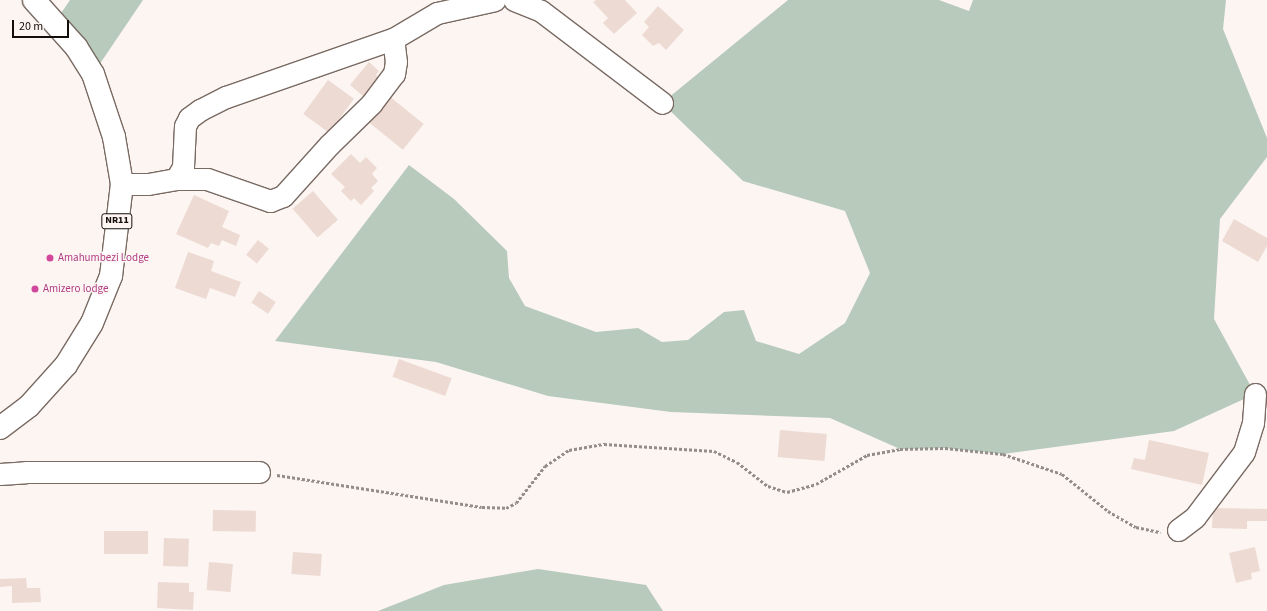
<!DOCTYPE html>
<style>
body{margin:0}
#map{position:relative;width:1267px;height:611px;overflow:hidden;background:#fcf5f2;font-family:"Source Sans 3",sans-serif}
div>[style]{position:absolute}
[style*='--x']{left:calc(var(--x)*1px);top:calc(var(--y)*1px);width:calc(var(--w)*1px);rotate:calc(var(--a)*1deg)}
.green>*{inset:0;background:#b8cabb}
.building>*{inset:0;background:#eddad3;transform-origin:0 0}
.path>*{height:2.5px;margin-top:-1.25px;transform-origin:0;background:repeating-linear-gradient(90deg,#948e8b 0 3px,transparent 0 5px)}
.roads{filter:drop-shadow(1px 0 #796a62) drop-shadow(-1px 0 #796a62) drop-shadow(0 1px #796a62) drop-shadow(0 -1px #796a62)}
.street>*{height:21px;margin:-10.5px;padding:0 10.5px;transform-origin:10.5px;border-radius:10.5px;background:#fff}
.highway>*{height:22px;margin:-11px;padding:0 11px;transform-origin:11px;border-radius:11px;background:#fff}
.dots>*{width:11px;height:11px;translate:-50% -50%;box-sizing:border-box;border:2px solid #fcf5f2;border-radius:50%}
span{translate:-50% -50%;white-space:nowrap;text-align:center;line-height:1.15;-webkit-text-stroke:3px #fcf5f2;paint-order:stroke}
.shield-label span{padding:1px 3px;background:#fcf5f2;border:1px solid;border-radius:3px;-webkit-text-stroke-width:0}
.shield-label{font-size:10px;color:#140e0b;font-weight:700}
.hotel-label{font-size:11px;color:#b23c85}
.left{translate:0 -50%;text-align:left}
.scale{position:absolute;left:12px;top:20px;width:57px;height:18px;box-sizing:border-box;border:2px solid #140e0b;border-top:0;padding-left:5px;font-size:12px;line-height:14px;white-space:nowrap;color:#140e0b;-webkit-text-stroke:3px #fcf5f2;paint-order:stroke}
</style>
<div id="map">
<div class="green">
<div style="clip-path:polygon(70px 0,143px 0,93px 74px,55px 22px)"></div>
<div style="clip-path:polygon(788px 0,939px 0,969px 11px,973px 0,1226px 0,1223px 29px,1267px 138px,1267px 157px,1220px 219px,1214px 319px,1255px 394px,1174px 431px,1003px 454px,945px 448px,900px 449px,830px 418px,671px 412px,548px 396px,436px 362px,275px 341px,409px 165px,454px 199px,507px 251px,509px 278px,525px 306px,596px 332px,638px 328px,662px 342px,688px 340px,724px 312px,744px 310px,756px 341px,799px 354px,845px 323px,870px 273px,845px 211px,743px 181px,662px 103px)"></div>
<div style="clip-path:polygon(538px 569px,646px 585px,663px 611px,378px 611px,444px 585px)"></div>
</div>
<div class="building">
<div style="clip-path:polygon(596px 0,625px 0,637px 13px,614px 34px,603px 23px,608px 18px,593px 2px)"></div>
<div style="clip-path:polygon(658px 6px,684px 30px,666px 50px,659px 43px,653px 46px,642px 35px,649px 27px,644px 22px)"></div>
<div style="clip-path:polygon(369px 62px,379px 71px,376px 75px,384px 82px,369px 101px,350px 85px)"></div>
<div style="left:328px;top:80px;width:32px;height:42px;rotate:36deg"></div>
<div style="left:384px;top:92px;width:51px;height:33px;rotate:39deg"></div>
<div style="clip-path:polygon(351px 154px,360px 163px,366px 157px,377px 168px,372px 174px,378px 181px,371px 188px,374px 191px,361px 205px,354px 198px,351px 201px,341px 191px,345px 187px,331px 174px)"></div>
<div style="left:313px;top:191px;width:38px;height:27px;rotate:49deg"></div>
<div style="clip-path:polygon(194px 195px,229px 211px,222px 227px,240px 235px,236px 246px,222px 240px,219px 246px,211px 243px,208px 248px,176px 234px)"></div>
<div style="clip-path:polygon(1234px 219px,1267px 238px,1267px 246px,1258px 262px,1222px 241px)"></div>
<div style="left:258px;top:240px;width:14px;height:19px;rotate:39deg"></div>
<div style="clip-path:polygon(188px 252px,214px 261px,211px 271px,241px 282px,235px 297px,210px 288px,206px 299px,175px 288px)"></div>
<div style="left:259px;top:291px;width:20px;height:14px;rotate:33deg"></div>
<div style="left:399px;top:359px;width:56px;height:19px;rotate:20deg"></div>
<div style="left:780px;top:430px;width:47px;height:27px;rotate:5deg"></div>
<div style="clip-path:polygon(1149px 440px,1209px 453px,1202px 485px,1131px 469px,1134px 458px,1145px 460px)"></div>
<div style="clip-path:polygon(1213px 508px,1267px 509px,1267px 521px,1247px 521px,1247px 529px,1212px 528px)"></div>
<div style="left:213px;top:510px;width:43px;height:21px;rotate:1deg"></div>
<div style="left:148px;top:531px;width:23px;height:44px;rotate:90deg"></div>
<div style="left:164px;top:538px;width:25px;height:28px;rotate:2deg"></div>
<div style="clip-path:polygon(1255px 547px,1260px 571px,1251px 573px,1252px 579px,1236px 583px,1229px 553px)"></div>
<div style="left:293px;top:552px;width:29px;height:22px;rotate:4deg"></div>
<div style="left:209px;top:562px;width:24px;height:28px;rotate:5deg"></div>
<div style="clip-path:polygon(26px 578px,27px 588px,40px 588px,41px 602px,12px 603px,12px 586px,0 587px,0 579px)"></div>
<div style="clip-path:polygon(158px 582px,189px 583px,189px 592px,194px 592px,193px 610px,157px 608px)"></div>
</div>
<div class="path">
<div style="--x:277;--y:475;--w:207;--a:8.9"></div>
<div style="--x:482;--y:507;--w:24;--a:2"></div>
<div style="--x:506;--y:508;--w:11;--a:-27"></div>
<div style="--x:516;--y:503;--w:47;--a:-51.9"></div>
<div style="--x:545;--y:466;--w:29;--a:-34"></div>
<div style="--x:569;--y:450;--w:36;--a:-10"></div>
<div style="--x:604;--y:444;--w:110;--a:3.6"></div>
<div style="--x:714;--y:451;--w:25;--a:26"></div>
<div style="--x:737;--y:462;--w:39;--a:38"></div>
<div style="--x:768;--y:486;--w:20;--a:18"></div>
<div style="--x:787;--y:492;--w:30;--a:-15"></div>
<div style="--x:816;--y:484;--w:59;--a:-29.6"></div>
<div style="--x:867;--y:455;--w:34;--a:-10"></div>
<div style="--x:900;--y:449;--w:45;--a:-1.3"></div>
<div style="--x:945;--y:448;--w:58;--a:5.9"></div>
<div style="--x:1003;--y:454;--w:62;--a:18.7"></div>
<div style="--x:1062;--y:474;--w:59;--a:38.8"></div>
<div style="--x:1108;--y:511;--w:32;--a:30"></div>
<div style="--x:1136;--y:527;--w:25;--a:12"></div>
</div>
<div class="roads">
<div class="street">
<div style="--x:514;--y:0;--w:29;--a:22"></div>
<div style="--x:541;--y:11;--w:152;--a:37.2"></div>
<div style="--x:176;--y:179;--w:31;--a:0"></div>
<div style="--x:207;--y:179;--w:67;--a:19.2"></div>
<div style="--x:270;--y:201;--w:14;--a:-21"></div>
<div style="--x:283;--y:196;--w:69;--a:-48"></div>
<div style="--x:329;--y:145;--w:59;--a:-44.3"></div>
<div style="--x:371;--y:104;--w:38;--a:-53"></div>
<div style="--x:394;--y:74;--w:12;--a:-81"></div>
<div style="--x:396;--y:62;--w:23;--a:-97"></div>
<div style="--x:122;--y:184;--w:26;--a:0"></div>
<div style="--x:148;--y:184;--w:28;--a:-10"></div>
<div style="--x:176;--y:179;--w:14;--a:-60"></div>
<div style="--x:183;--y:167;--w:41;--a:-87.2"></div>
<div style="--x:185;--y:126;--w:9;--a:-63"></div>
<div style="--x:189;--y:118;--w:14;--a:-36"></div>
<div style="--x:200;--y:110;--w:29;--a:-27"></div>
<div style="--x:226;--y:97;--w:177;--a:-19.2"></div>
<div style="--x:393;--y:39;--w:51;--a:-30.6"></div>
<div style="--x:437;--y:13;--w:59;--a:-12.6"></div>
<div style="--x:0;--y:474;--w:26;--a:-4"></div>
<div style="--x:26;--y:472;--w:233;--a:0"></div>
<div style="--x:1178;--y:530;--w:21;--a:-37"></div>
<div style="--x:1195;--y:517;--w:81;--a:-53"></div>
<div style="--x:1244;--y:452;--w:30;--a:-73"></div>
<div style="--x:1253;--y:423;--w:29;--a:-86"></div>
</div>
<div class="highway">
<div style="--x:0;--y:428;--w:36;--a:-37"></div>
<div style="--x:29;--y:406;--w:55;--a:-47.9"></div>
<div style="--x:66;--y:365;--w:49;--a:-58.2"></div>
<div style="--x:92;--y:323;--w:51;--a:-68"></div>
<div style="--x:111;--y:276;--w:93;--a:-83.2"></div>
<div style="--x:122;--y:184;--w:48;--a:-99.7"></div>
<div style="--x:114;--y:137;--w:66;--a:-108.4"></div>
<div style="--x:93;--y:74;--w:32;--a:-122"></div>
<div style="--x:76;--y:47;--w:63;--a:-131.8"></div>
</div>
</div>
<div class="dots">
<div style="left:50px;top:258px;background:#d1479c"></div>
<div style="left:35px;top:289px;background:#d1479c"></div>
</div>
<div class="shield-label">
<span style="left:117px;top:221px">NR11</span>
</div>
<div class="hotel-label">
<span class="left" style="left:58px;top:258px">Amahumbezi Lodge</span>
<span class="left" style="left:43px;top:289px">Amizero lodge</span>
</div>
<div class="scale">20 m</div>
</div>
